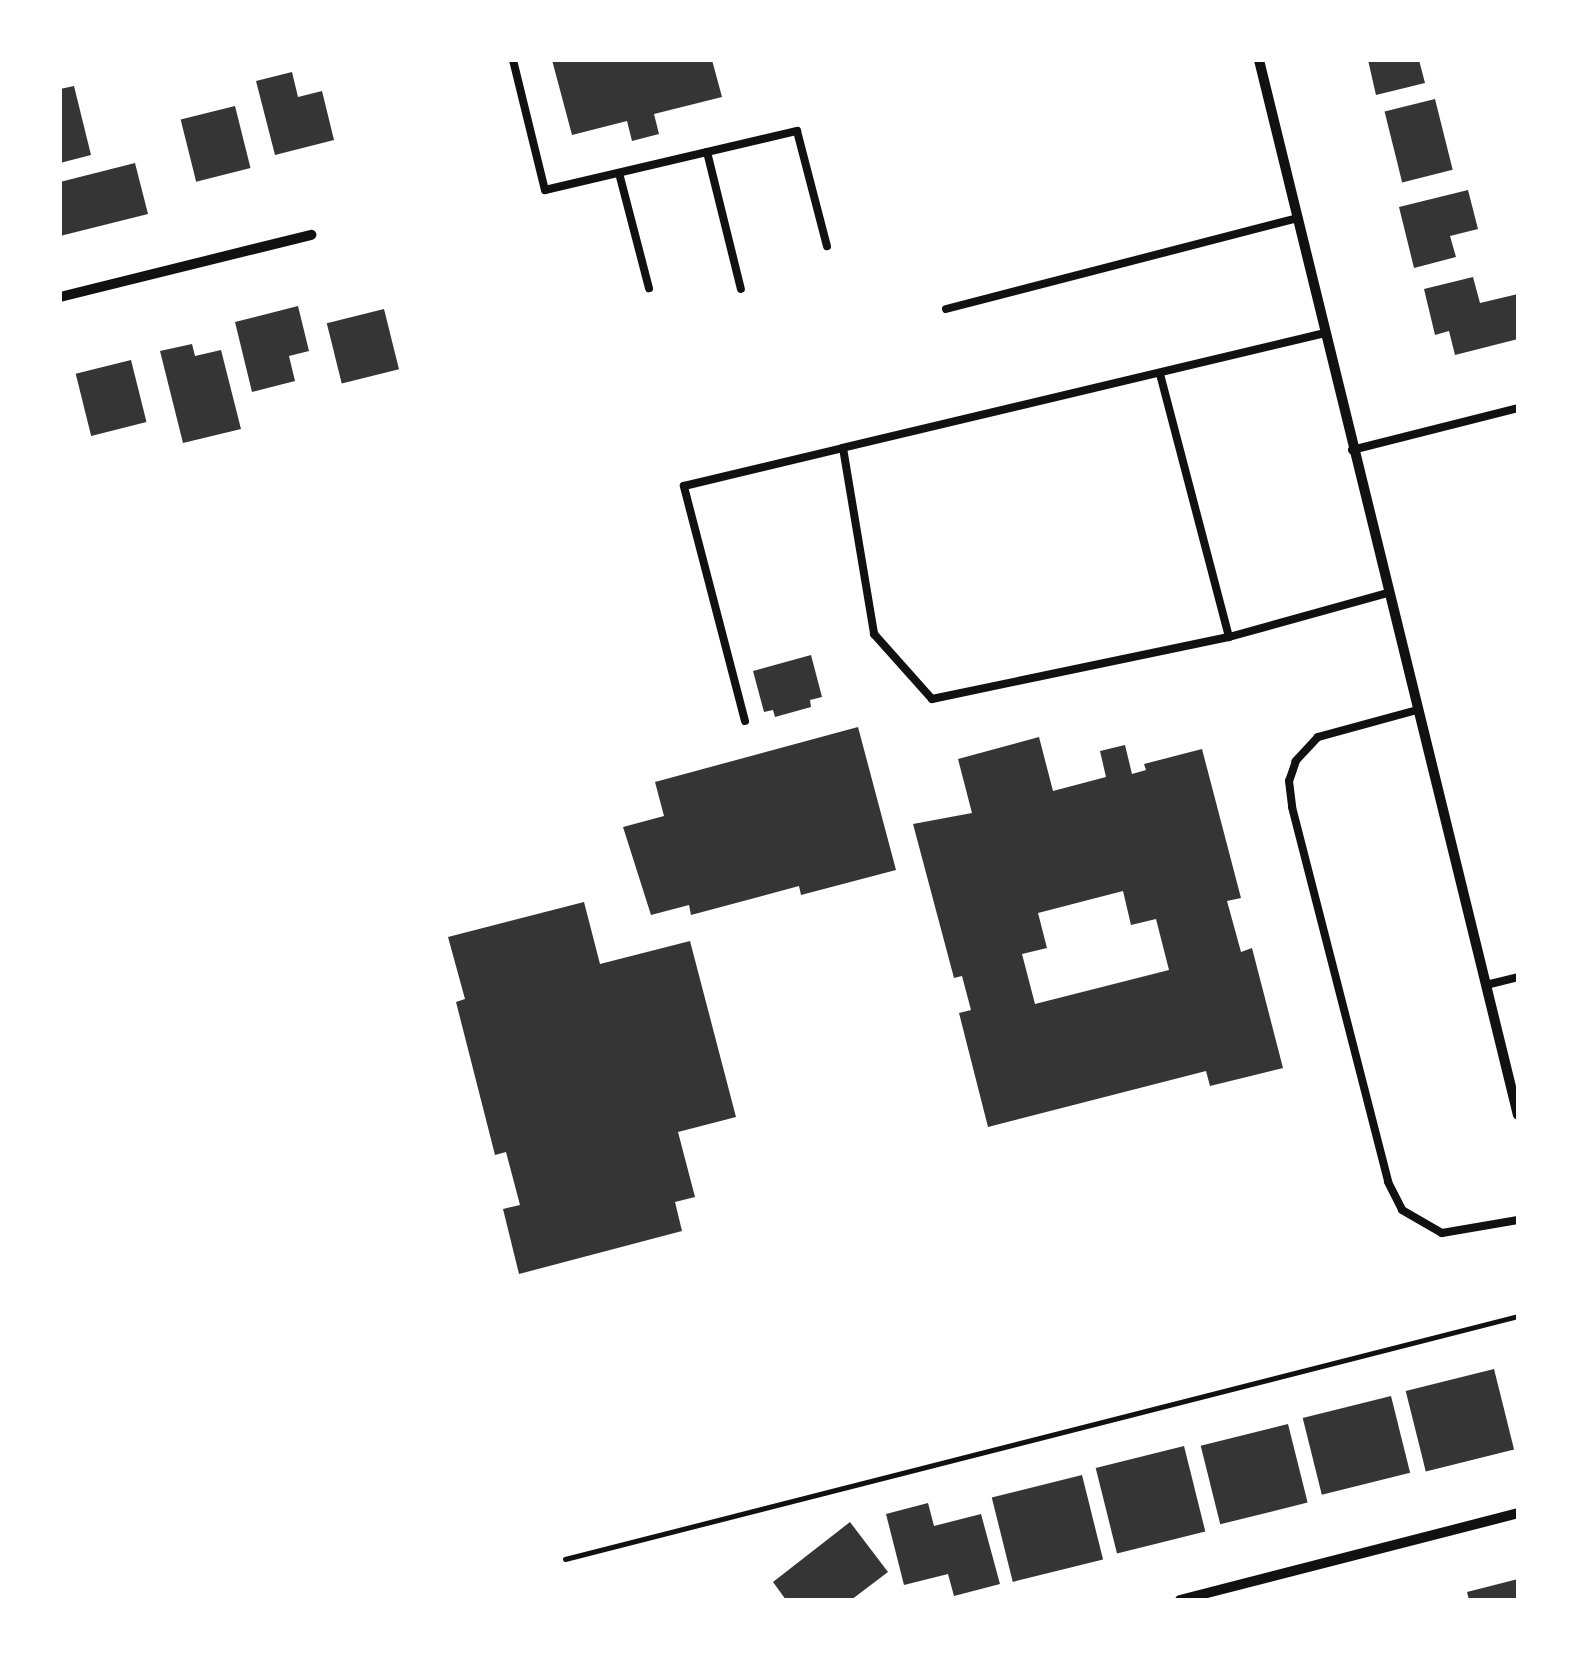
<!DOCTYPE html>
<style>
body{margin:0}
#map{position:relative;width:1578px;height:1660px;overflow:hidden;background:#fff;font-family:Roboto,sans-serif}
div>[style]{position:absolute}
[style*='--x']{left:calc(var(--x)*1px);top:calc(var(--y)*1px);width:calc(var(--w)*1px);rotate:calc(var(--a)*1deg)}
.building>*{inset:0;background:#353535;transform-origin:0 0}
.path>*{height:5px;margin:-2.5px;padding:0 2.5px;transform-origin:2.5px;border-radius:2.5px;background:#111}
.service>*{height:8px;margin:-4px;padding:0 4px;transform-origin:4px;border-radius:4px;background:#111}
.minor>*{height:10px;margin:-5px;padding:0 5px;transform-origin:5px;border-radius:5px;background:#111}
span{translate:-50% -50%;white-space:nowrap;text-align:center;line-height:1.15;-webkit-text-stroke:9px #fff;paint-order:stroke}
.frame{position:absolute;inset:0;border:62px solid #fff;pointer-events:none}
</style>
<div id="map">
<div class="building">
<div style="clip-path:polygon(552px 60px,712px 60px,722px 97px,654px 114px,659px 134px,632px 141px,627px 121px,572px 135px)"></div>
<div style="clip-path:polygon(1368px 60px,1419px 60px,1425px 83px,1376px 95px)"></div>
<div style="clip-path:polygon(292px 72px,298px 97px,322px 91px,334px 140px,275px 155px,256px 81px)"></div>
<div style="clip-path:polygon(74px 86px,91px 155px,60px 163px,60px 89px)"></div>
<div style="left:1435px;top:99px;width:73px;height:52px;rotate:76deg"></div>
<div style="left:235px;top:106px;width:64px;height:56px;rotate:76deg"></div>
<div style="clip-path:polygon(135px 163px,148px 214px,60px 236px,60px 182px)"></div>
<div style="clip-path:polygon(1468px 190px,1478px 229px,1450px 236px,1456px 257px,1414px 268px,1399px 207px)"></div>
<div style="clip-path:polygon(1473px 277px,1480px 303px,1518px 294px,1518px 339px,1455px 355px,1449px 331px,1435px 335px,1424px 289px)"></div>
<div style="clip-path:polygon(298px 306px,309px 351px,289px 356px,295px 381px,252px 392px,235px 322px)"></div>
<div style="left:384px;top:309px;width:62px;height:59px;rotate:76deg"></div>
<div style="clip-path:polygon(192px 344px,195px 356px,221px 350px,241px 429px,183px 443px,160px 351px)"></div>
<div style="left:131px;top:360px;width:64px;height:57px;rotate:76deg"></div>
<div style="clip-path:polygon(811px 655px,822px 697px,810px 700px,811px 707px,775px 717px,773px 710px,764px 712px,753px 671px)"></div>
<div style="clip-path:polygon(858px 727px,896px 870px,801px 895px,799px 886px,691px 915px,689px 905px,651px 915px,623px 827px,664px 816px,655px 782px)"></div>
<div style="clip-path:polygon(evenodd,1039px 737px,1053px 791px,1106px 777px,1100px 751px,1125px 745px,1132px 774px,1146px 770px,1144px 764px,1202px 749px,1241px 898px,1227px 901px,1241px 952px,1252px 948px,1283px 1068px,1210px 1086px,1206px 1071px,988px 1127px,959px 1013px,971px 1010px,962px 976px,954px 978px,913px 824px,972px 813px,958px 759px,1039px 737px,1123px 891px,1131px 925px,1156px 919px,1169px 970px,1035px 1004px,1022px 954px,1047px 948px,1038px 913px,1123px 891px)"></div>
<div style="clip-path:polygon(584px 902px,600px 964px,690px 941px,736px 1117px,678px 1132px,695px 1197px,675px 1202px,682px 1231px,519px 1274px,503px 1209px,520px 1205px,506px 1152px,495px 1155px,456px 1002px,465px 999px,448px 937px)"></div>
<div style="left:1494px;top:1369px;width:83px;height:91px;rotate:76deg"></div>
<div style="left:1391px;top:1396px;width:79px;height:91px;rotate:76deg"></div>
<div style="left:1288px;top:1424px;width:81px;height:90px;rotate:76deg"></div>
<div style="left:1184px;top:1446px;width:88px;height:91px;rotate:76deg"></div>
<div style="left:1082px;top:1475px;width:87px;height:93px;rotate:76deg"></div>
<div style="clip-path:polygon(928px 1503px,934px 1526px,981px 1514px,1000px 1584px,954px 1596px,948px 1574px,904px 1585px,886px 1514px)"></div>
<div style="clip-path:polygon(850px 1522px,888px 1572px,851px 1600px,786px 1600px,773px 1582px)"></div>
<div style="clip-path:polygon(1518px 1579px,1518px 1600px,1469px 1600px,1467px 1592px)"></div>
</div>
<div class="path">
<div style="--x:565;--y:1559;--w:983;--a:-14.3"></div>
</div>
<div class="service">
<div style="--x:513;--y:60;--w:134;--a:76.2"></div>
<div style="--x:545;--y:190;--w:259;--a:-13.2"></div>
<div style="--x:797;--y:131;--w:119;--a:75.4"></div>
<div style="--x:707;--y:152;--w:141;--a:76.1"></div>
<div style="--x:619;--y:173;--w:119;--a:75.4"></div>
<div style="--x:946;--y:309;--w:364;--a:-14.5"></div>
<div style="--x:1325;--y:333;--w:496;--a:166.6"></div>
<div style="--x:843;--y:448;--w:189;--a:80.5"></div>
<div style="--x:874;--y:634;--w:87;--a:48.3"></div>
<div style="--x:932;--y:699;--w:303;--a:-11.8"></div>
<div style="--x:1229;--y:637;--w:165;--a:-15.5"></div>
<div style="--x:1160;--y:374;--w:272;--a:75.3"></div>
<div style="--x:1352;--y:450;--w:171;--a:-14.2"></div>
<div style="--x:1417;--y:710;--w:103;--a:164.7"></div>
<div style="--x:1318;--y:737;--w:33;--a:133"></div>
<div style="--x:1296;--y:761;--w:21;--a:109"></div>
<div style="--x:1289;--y:781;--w:26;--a:83"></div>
<div style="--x:1292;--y:807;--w:387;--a:75.6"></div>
<div style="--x:1388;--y:1182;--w:31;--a:63"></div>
<div style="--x:1402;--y:1210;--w:46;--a:29.9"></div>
<div style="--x:1442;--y:1233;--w:77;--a:-9.7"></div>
<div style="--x:745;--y:721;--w:243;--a:-104.6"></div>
<div style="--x:684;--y:486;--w:163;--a:-13.4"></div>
<div style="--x:1486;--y:985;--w:33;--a:-14"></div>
</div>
<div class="minor">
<div style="--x:1259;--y:60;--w:1086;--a:76.21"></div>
<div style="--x:60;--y:297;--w:259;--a:-13.9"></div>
<div style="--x:1180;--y:1600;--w:349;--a:-14.4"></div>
</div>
<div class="frame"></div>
</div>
